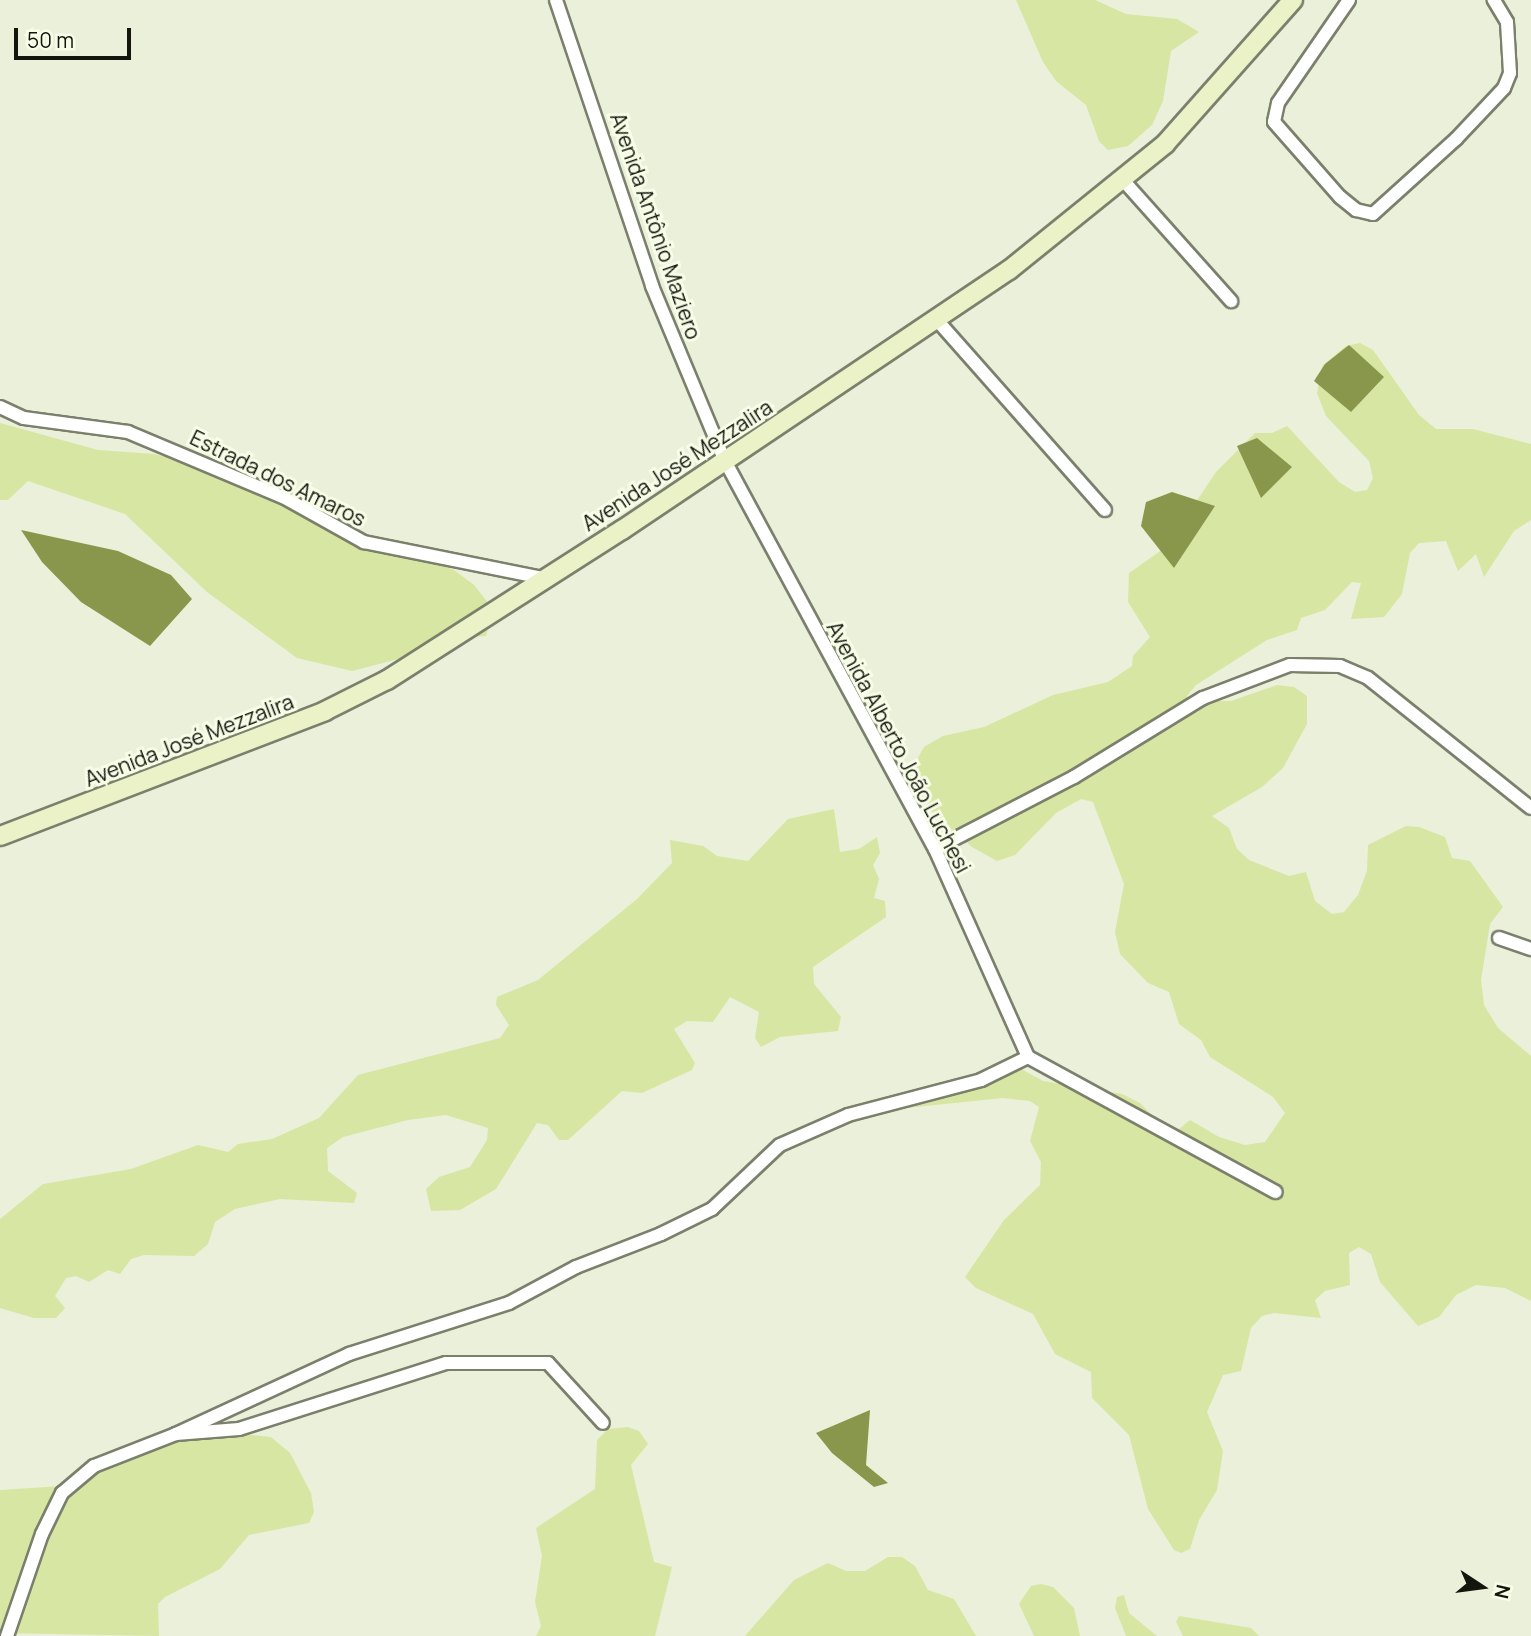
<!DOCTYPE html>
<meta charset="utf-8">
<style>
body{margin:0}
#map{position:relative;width:1531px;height:1636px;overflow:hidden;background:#eaf0da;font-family:Manrope,sans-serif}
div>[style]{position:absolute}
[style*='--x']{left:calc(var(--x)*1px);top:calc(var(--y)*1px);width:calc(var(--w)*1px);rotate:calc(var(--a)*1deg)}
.green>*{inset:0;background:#d7e6a3}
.water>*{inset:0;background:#88974c}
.roads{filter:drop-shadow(2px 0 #7b806c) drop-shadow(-2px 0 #7b806c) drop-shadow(0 2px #7b806c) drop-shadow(0 -2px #7b806c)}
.minor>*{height:12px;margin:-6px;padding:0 6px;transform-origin:6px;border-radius:6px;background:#fff}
.secondary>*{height:18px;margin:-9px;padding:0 9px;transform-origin:9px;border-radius:9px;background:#ebf2c8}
span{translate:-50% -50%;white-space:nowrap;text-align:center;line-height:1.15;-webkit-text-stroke:6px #f8fde8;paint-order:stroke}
.street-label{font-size:21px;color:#14160e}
.north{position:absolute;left:1447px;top:1552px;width:70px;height:70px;-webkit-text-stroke:5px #f8fde8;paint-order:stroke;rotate:103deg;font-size:19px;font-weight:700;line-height:28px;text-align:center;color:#14160e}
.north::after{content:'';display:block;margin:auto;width:24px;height:32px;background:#14160e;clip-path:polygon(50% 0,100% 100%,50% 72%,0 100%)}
.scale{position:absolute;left:14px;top:28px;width:117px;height:32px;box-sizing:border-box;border:4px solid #14160e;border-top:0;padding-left:9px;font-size:21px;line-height:24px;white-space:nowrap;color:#14160e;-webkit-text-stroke:5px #f8fde8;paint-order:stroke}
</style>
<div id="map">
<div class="green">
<div style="clip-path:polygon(1016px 0,1095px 0,1126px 14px,1177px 19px,1199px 32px,1171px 51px,1163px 101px,1152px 125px,1128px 146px,1108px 150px,1099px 141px,1086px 105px,1056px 81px,1043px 62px)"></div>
<div style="clip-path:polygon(1360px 343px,1373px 350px,1419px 415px,1436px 429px,1473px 429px,1531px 444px,1531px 520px,1514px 531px,1484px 577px,1476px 554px,1458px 571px,1446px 541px,1419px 543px,1410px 553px,1402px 594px,1384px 617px,1351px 619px,1361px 583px,1352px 582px,1325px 610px,1301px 618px,1297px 630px,1267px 640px,1196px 685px,1187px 696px,1189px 706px,1198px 713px,1199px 701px,1231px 701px,1277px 685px,1294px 687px,1307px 696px,1307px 724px,1283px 768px,1262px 787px,1212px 816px,1229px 828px,1237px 849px,1249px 860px,1289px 876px,1306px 872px,1315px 901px,1332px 914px,1344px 912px,1358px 895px,1367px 871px,1368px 845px,1406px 826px,1419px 827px,1445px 837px,1452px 858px,1470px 861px,1503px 907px,1490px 924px,1481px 980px,1484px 1005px,1498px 1028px,1531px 1056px,1531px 1301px,1505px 1288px,1476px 1285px,1456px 1295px,1439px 1317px,1418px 1326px,1380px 1282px,1371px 1254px,1359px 1247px,1349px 1253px,1350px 1285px,1325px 1291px,1315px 1300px,1321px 1318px,1274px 1313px,1262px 1316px,1251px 1328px,1241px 1371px,1223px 1375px,1207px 1412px,1223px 1451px,1217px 1490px,1199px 1520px,1190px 1549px,1181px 1553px,1174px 1550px,1148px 1509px,1129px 1435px,1092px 1398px,1091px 1372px,1055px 1354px,1033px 1314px,976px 1288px,965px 1277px,1004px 1220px,1040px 1185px,1041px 1162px,1030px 1141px,1039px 1107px,1030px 1101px,1003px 1098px,887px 1110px,1021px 1069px,1043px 1081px,1122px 1094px,1140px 1103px,1160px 1123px,1179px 1129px,1190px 1120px,1219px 1137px,1245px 1145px,1265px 1142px,1285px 1113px,1273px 1097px,1210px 1057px,1201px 1040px,1179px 1024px,1169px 992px,1148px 983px,1120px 954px,1115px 932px,1124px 884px,1093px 802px,1081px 799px,1056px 813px,1015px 855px,997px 861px,972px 847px,931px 811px,917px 786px,915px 763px,924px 747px,943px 736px,984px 727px,1053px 695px,1108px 682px,1132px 666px,1133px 656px,1150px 637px,1128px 602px,1129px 573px,1166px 547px,1216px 472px,1255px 433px,1272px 433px,1287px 426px,1339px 482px,1355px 492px,1367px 490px,1373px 478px,1369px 461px,1326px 416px,1317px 393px,1322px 366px,1346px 346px)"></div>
<div style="clip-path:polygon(0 423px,98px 450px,154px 454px,236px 474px,277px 503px,346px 539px,427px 559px,454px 570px,474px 585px,493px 609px,486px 636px,456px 638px,429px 651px,352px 671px,297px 658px,207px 592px,125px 514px,28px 481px,8px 500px,0 500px)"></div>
<div style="clip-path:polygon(834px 809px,840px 852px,859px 849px,877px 837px,880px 853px,873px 865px,879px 879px,874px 898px,885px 901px,886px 917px,813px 967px,814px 984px,841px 1017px,838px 1031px,780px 1037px,761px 1047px,755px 1038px,759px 1012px,730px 997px,713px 1022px,687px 1021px,674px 1029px,695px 1063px,692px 1070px,642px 1093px,622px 1091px,568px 1140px,559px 1140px,548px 1125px,537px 1123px,496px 1189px,460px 1210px,431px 1211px,426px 1189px,439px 1177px,470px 1167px,487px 1140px,488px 1128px,446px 1115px,408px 1120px,343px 1137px,327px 1148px,328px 1171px,357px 1193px,354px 1203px,280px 1199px,235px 1209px,215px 1222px,208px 1244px,194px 1256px,144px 1255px,131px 1259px,120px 1274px,108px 1270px,89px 1282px,76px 1276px,66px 1278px,55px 1296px,65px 1308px,56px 1318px,34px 1318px,0 1308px,0 1219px,43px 1184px,131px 1169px,198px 1145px,228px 1152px,238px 1144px,272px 1139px,319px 1118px,358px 1075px,500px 1038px,509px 1025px,496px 1005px,497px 997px,538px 980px,637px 899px,672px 863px,670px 840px,703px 846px,717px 856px,748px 861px,788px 819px)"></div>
<div style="clip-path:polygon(628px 1427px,639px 1431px,648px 1444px,631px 1465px,654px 1562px,672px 1567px,655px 1636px,536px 1636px,541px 1626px,535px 1602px,542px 1556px,536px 1528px,595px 1489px,597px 1440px,608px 1429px)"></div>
<div style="clip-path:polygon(197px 1429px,271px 1437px,290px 1453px,311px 1493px,314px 1512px,309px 1523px,249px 1535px,220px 1569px,165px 1597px,158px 1604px,159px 1636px,0 1633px,0 1490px,63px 1486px,146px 1446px)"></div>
<div style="clip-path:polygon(888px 1557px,902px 1557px,915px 1566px,928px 1590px,954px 1599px,976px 1636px,745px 1636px,794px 1580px,828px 1563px,846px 1571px,865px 1571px)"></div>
<div style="clip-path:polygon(1041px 1584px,1053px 1587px,1074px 1608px,1080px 1636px,1034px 1636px,1019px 1604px,1031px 1586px)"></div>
<div style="clip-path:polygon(1124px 1595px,1129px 1613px,1157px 1636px,1126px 1636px,1115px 1608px,1117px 1597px)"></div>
<div style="clip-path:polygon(1179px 1616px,1251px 1628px,1259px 1636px,1183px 1636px,1176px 1622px)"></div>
</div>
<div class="water">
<div style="clip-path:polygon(1349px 345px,1384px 377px,1351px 412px,1314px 381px,1325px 364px)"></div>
<div style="clip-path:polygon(1257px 438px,1292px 467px,1261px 498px,1237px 446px)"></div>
<div style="clip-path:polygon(1172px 492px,1215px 506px,1174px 568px,1141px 526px,1146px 502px)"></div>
<div style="clip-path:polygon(21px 530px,118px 551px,171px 575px,192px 599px,150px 646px,81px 602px,42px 562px)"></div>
<div style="clip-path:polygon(870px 1410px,866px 1465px,888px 1483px,874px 1487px,832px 1453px,816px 1433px)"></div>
</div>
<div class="roads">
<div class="minor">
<div style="--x:556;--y:0;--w:302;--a:71.4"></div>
<div style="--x:652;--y:286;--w:190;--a:67.4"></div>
<div style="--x:725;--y:461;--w:441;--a:61.6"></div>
<div style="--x:935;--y:849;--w:228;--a:65.9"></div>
<div style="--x:1349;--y:0;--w:125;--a:124.6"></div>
<div style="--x:1278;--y:103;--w:19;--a:102"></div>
<div style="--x:1274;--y:122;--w:100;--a:48.7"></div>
<div style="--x:1340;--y:197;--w:21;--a:39"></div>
<div style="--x:1356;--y:210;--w:17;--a:13"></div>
<div style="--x:1373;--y:214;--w:112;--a:-42.1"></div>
<div style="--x:1456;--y:139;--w:70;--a:-46.7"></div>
<div style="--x:1504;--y:88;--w:16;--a:-68"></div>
<div style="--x:1510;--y:73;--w:51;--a:-93.4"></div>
<div style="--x:1507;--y:22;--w:26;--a:-121"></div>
<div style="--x:1122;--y:179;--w:164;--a:48.2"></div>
<div style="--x:936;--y:319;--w:255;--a:48.5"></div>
<div style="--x:0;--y:407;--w:26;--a:25"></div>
<div style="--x:24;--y:418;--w:105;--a:7.7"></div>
<div style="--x:128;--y:432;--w:168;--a:22.8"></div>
<div style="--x:283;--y:497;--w:93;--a:29.1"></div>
<div style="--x:364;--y:542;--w:182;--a:11.4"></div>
<div style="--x:935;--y:849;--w:157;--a:-27.4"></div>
<div style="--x:1074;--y:777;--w:151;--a:-31.5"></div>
<div style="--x:1203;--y:698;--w:93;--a:-20.8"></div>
<div style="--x:1290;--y:665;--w:50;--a:1.1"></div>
<div style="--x:1340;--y:666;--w:30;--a:23"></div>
<div style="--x:1368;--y:678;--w:208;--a:38.6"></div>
<div style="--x:1499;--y:938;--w:34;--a:19"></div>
<div style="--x:1028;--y:1057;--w:282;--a:28.6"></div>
<div style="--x:176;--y:1434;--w:191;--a:-24.8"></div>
<div style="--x:349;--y:1354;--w:168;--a:-17.7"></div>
<div style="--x:509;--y:1303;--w:76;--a:-28.2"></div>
<div style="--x:576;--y:1267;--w:91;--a:-21.2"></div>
<div style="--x:661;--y:1234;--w:57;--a:-26.1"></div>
<div style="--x:712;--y:1209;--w:93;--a:-43.3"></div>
<div style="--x:780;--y:1145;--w:74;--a:-23.8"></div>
<div style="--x:848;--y:1115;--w:138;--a:-14.7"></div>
<div style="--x:981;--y:1080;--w:52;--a:-26.1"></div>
<div style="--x:7;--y:1636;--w:108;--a:-71.1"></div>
<div style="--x:42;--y:1534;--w:46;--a:-64"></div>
<div style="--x:62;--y:1493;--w:42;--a:-40.2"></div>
<div style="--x:94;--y:1466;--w:88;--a:-21.3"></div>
<div style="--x:176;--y:1434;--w:63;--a:-4.5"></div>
<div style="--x:239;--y:1429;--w:217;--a:-17.7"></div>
<div style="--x:446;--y:1363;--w:102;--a:0"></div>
<div style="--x:548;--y:1363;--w:81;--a:47.5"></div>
</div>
<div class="secondary">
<div style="--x:0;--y:836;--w:348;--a:-21"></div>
<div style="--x:325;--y:711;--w:69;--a:-26.6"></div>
<div style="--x:387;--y:680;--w:279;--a:-32.6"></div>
<div style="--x:622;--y:530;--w:466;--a:-33.9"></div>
<div style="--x:1009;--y:270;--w:201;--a:-38.9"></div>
<div style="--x:1165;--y:144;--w:193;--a:-48.4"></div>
</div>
</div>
<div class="street-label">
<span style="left:656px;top:226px;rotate:71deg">Avenida Antônio Maziero</span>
<span style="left:677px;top:465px;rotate:-33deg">Avenida José Mezzalira</span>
<span style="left:278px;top:478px;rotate:26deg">Estrada dos Amaros</span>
<span style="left:189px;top:740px;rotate:-21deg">Avenida José Mezzalira</span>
<span style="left:899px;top:747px;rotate:62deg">Avenida Alberto João Luchesi</span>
</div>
<div class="north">N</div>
<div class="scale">50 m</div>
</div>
